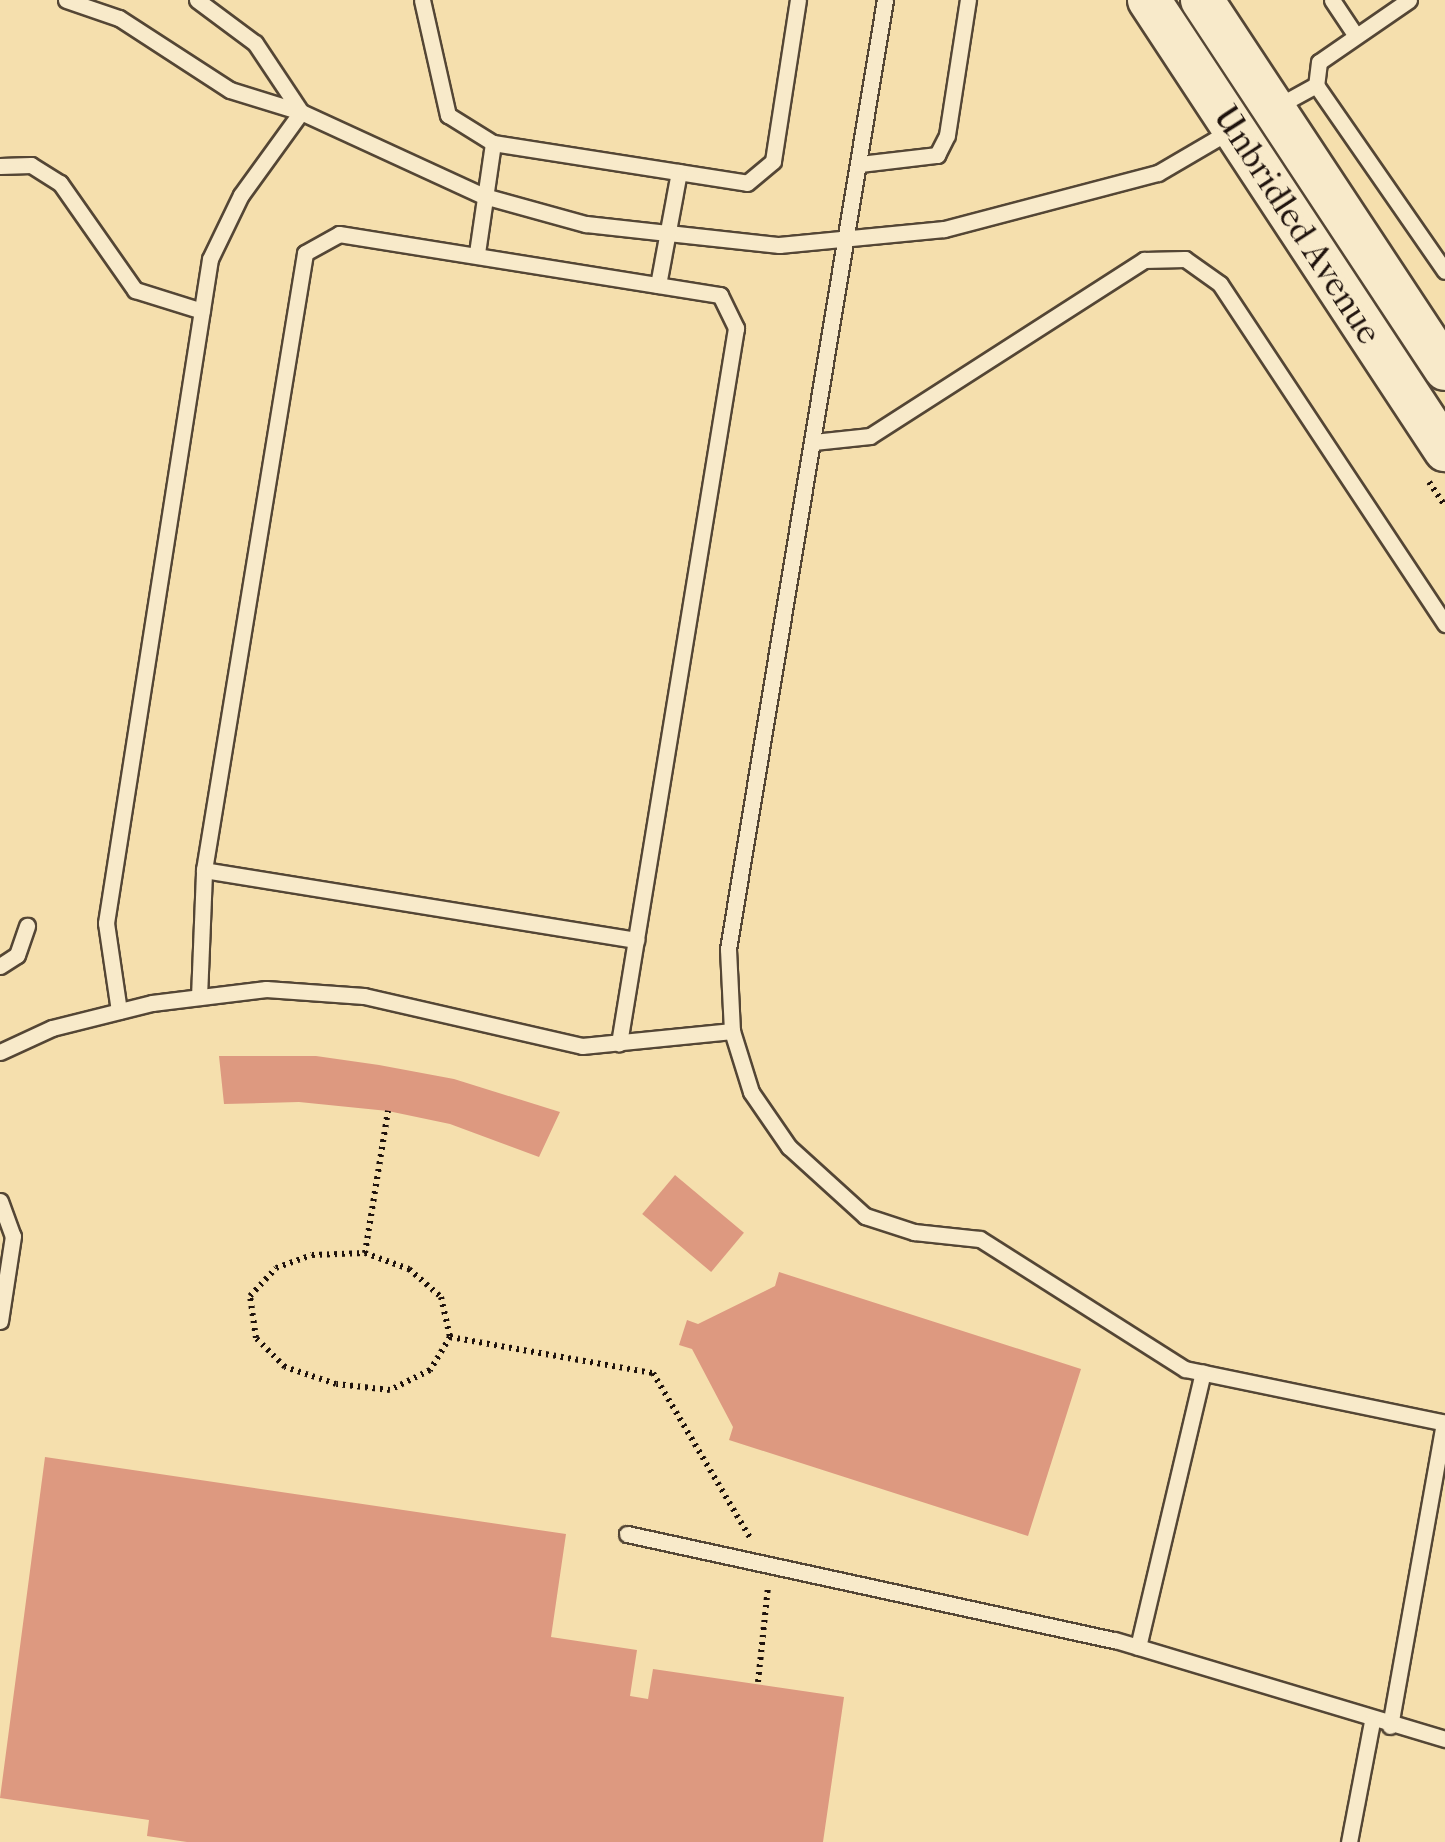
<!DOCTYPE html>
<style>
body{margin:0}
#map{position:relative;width:1445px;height:1842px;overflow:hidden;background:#f5dfad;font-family:"IM FELL French Canon",serif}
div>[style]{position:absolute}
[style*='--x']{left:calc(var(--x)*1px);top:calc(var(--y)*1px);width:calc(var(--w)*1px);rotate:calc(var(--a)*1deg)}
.building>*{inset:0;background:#dd9980;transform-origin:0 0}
.path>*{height:6px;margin-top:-3px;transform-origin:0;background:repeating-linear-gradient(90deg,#1f130d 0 2.5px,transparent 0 7.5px)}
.roads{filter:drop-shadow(2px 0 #544635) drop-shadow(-2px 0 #544635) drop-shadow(0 2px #544635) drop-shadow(0 -2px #544635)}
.lane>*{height:15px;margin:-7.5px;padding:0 7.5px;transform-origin:7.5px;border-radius:7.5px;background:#f8eaca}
.secondary>*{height:42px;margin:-21px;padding:0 21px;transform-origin:21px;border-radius:21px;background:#f8eaca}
span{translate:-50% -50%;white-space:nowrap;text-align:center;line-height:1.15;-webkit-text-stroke:9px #f8eaca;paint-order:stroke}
.street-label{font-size:35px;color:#1f130d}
</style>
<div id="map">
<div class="building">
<div style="clip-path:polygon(219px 1056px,316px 1056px,379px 1065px,454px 1079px,560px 1112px,539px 1157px,450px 1124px,388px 1111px,299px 1102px,224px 1104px)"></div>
<div style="left:675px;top:1175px;width:90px;height:51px;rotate:40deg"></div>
<div style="clip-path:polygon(779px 1272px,1081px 1369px,1028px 1536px,729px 1440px,733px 1427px,692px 1349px,679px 1345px,687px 1320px,698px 1324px,775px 1286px)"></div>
<div style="clip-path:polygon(45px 1457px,566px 1534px,551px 1637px,637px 1650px,630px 1696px,648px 1699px,653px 1669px,844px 1697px,823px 1842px,187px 1842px,147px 1836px,149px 1820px,0 1798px)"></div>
</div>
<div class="path">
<div style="--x:1429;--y:482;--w:29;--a:56"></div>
<div style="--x:365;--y:1253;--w:47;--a:20"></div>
<div style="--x:409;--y:1269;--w:43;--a:41.2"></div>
<div style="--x:441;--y:1297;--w:41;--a:77.3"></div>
<div style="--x:450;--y:1337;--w:39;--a:121"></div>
<div style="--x:430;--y:1370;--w:45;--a:153.4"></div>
<div style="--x:390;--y:1390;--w:54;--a:-173.7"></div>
<div style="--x:336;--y:1384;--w:54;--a:-161.6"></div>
<div style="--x:285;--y:1367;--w:41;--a:-135"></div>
<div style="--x:256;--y:1338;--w:42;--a:-98.1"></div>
<div style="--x:250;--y:1296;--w:38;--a:-47"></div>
<div style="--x:276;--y:1268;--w:38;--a:-20"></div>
<div style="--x:312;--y:1255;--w:53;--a:-2.2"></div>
<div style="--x:365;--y:1253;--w:144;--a:-80.8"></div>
<div style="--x:450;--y:1337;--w:206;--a:10.1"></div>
<div style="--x:653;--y:1373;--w:191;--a:59.5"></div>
<div style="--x:758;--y:1682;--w:96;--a:-84"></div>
</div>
<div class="roads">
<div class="lane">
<div style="--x:66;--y:0;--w:56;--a:18.8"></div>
<div style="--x:119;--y:18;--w:132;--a:33"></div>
<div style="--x:230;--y:90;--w:74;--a:17.2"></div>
<div style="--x:301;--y:112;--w:201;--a:24.7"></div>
<div style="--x:484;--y:196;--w:106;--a:15.4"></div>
<div style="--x:586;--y:224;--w:82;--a:6.3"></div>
<div style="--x:668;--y:233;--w:112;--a:6.2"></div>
<div style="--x:779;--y:245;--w:166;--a:-5.5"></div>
<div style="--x:944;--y:229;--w:221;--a:-14.7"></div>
<div style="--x:1158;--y:173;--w:87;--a:-30.4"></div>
<div style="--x:197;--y:0;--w:72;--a:36.6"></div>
<div style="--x:255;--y:43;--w:83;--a:56.3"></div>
<div style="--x:422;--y:0;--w:118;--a:77.3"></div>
<div style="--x:448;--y:115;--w:53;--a:31.9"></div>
<div style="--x:493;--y:143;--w:257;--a:8.9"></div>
<div style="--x:747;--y:183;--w:34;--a:-40"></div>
<div style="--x:773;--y:161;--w:163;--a:-81.2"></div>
<div style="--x:1332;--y:0;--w:43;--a:56.3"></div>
<div style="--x:1409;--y:0;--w:109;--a:145.4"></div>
<div style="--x:1319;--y:62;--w:23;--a:97"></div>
<div style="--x:1316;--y:85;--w:226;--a:55.3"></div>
<div style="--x:1276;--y:107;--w:46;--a:-28.8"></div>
<div style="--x:860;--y:164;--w:78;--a:-6.7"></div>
<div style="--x:937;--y:155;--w:22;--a:-63"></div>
<div style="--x:947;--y:135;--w:137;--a:-81.2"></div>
<div style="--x:0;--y:166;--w:31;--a:-2"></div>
<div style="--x:31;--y:165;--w:34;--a:32"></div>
<div style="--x:60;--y:183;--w:131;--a:55"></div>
<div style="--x:135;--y:290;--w:70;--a:17.4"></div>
<div style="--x:477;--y:253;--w:111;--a:-81.7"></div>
<div style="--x:658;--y:285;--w:115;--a:-79.5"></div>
<div style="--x:814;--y:442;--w:56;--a:-6.1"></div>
<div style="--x:870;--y:436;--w:326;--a:-32.7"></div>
<div style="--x:1144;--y:260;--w:41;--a:-1.4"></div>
<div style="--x:1185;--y:259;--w:43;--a:35.5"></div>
<div style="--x:1220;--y:284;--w:408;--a:56.5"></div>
<div style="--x:204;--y:870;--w:438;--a:9.2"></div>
<div style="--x:0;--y:966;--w:20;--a:-33"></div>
<div style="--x:17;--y:955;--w:31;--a:-71"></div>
<div style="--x:199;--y:997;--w:127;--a:-87.7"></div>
<div style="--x:204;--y:870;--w:625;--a:-80.7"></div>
<div style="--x:305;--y:253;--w:39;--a:-29"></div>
<div style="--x:339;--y:234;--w:386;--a:9.1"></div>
<div style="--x:720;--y:295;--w:37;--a:64"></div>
<div style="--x:736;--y:328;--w:725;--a:99.29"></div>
<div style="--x:119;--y:1011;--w:89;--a:-98.4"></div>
<div style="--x:106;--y:923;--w:672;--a:-81.1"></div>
<div style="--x:210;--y:259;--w:71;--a:-64.2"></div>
<div style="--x:241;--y:195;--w:102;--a:-54.1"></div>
<div style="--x:732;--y:1031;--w:82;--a:-92.8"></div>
<div style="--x:728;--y:949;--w:962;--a:-80.61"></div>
<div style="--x:0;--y:1052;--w:57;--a:-24.8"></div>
<div style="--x:52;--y:1028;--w:103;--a:-14"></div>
<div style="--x:152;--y:1003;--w:115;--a:-7"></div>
<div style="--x:266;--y:989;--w:98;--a:4.1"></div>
<div style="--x:364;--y:996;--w:224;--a:12.9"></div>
<div style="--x:582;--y:1046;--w:151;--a:-5.7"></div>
<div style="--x:732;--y:1031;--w:64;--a:72.7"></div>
<div style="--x:751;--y:1092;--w:67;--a:55.4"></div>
<div style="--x:789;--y:1147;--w:103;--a:42.2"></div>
<div style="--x:865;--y:1216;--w:52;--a:18.1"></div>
<div style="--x:914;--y:1232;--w:66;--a:6.1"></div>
<div style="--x:980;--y:1239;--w:243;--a:32.4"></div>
<div style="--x:1185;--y:1369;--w:266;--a:11.7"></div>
<div style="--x:0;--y:1201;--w:37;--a:70"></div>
<div style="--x:13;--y:1236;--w:86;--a:98.7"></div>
<div style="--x:627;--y:1534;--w:499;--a:12.3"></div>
<div style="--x:1115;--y:1640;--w:345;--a:16.7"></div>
<div style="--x:1138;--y:1647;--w:282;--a:-76.7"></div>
<div style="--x:1390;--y:1726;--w:308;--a:-79.9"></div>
<div style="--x:1349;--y:1842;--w:123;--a:-79.2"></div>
</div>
<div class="secondary">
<div style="--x:1149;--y:0;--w:539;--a:56.66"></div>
<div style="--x:1202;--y:0;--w:442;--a:56.6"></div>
</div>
</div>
<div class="street-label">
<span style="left:1297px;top:225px;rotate:57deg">Unbridled Avenue</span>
</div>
</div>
